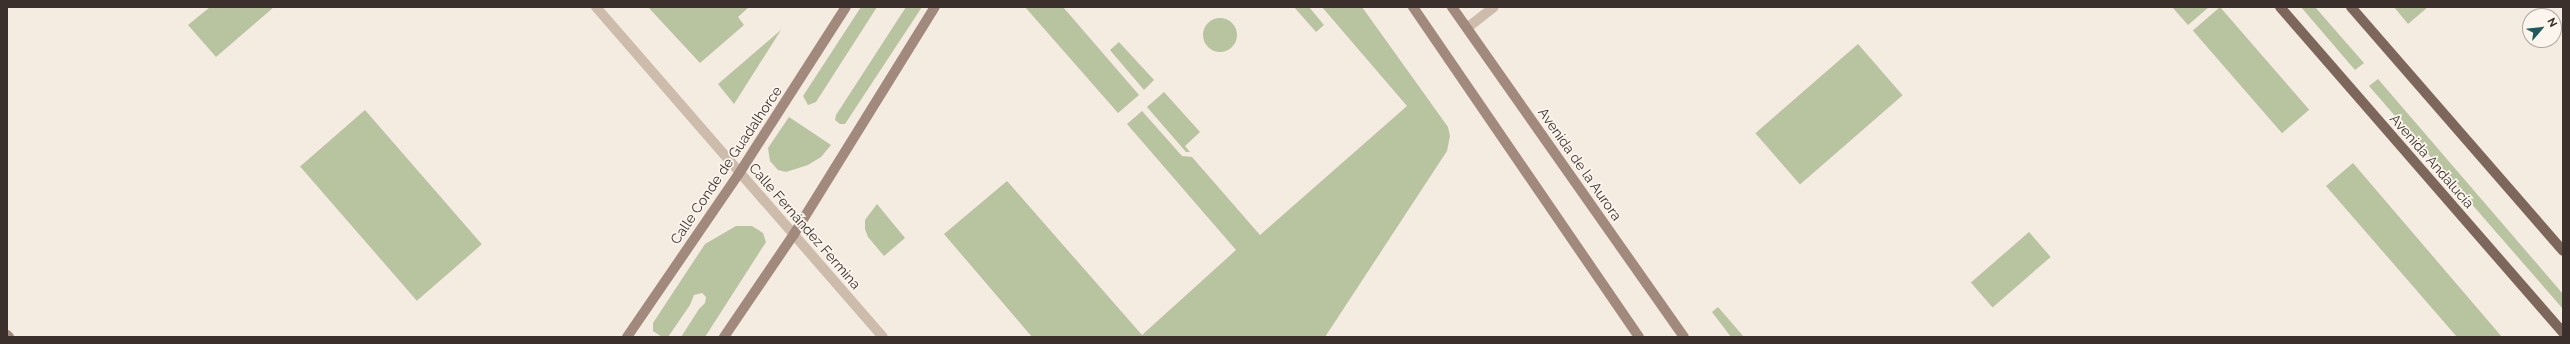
<!DOCTYPE html>
<meta charset="utf-8">
<style>
body{margin:0}
#map{position:relative;width:2570px;height:344px;overflow:hidden;background:#f4ebe1;font-family:Raleway,sans-serif}
div>[style]{position:absolute}
[style*='--x']{left:calc(var(--x)*1px);top:calc(var(--y)*1px);width:calc(var(--w)*1px);rotate:calc(var(--a)*1deg)}
.green>*{inset:0;background:#b8c4a0;transform-origin:0 0}
.round{border-radius:50%}
.minor>*{height:10px;margin:-5px;padding:0 5px;transform-origin:5px;border-radius:5px;background:#cdbbac}
.secondary>*{height:10px;margin:-5px;padding:0 5px;transform-origin:5px;border-radius:5px;background:#a18a7d}
.primary>*{height:10px;margin:-5px;padding:0 5px;transform-origin:5px;border-radius:5px;background:#7d675c}
span{translate:-50% -50%;white-space:nowrap;text-align:center;line-height:1.15;-webkit-text-stroke:3.5px #fbf5ee;paint-order:stroke}
.street-label{font-size:14px;color:#3b302b}
.frame{position:absolute;inset:0;border:8px solid #3b302b;pointer-events:none}
.north{position:absolute;left:2522px;top:8px;width:40px;height:40px;box-sizing:border-box;background:#fbf5ee;border:1px solid #aea6a0;border-radius:50%;rotate:62deg;font-size:11px;font-weight:700;line-height:16px;text-align:center;color:#3b302b}
.north::after{content:'';display:block;margin:auto;width:14px;height:18px;background:#1f5a5e;clip-path:polygon(50% 0,100% 100%,50% 72%,0 100%)}
</style>
<div id="map">
<div class="green">
<div style="clip-path:polygon(210px 7px,274px 7px,216px 57px,188px 25px)"></div>
<div style="clip-path:polygon(648px 7px,749px 7px,738px 17px,744px 25px,700px 63px)"></div>
<div style="clip-path:polygon(861px 7px,877px 7px,816px 102px,808px 105px,803px 96px)"></div>
<div style="clip-path:polygon(906px 7px,922px 7px,845px 124px,840px 124px,835px 120px,836px 115px)"></div>
<div style="clip-path:polygon(1025px 7px,1063px 7px,1139px 95px,1118px 113px)"></div>
<div style="clip-path:polygon(1294px 7px,1309px 7px,1324px 25px,1316px 32px)"></div>
<div style="clip-path:polygon(1322px 7px,1362px 7px,1448px 127px,1450px 136px,1447px 151px,1325px 337px,1032px 337px,944px 234px,1007px 181px,1142px 335px,1236px 250px,1127px 124px,1142px 111px,1182px 156px,1192px 157px,1260px 235px,1407px 106px)"></div>
<div style="clip-path:polygon(2172px 7px,2209px 7px,2188px 25px)"></div>
<div style="left:2220px;top:7px;width:136px;height:36px;rotate:49deg"></div>
<div style="clip-path:polygon(2301px 7px,2315px 7px,2364px 63px,2355px 70px)"></div>
<div style="clip-path:polygon(2394px 7px,2428px 7px,2408px 24px)"></div>
<div class="round" style="left:1203px;top:18px;width:34px;height:34px"></div>
<div style="clip-path:polygon(781px 30px,734px 104px,718px 84px)"></div>
<div style="clip-path:polygon(1119px 42px,1154px 80px,1144px 90px,1110px 50px)"></div>
<div style="left:1858px;top:44px;width:68px;height:136px;rotate:49deg"></div>
<div style="clip-path:polygon(2378px 79px,2563px 294px,2563px 309px,2369px 86px)"></div>
<div style="clip-path:polygon(1164px 92px,1200px 132px,1185px 146px,1190px 152px,1186px 152px,1147px 107px)"></div>
<div style="left:365px;top:110px;width:178px;height:86px;rotate:49deg"></div>
<div style="clip-path:polygon(789px 117px,831px 145px,821px 157px,808px 165px,786px 172px,778px 170px,770px 161px,768px 148px)"></div>
<div style="clip-path:polygon(2353px 163px,2502px 337px,2457px 337px,2326px 186px)"></div>
<div style="clip-path:polygon(877px 204px,905px 238px,884px 256px,868px 237px,865px 229px,865px 220px)"></div>
<div style="clip-path:polygon(736px 226px,752px 226px,763px 233px,766px 242px,705px 337px,681px 337px,699px 309px,705px 303px,706px 297px,702px 293px,694px 295px,690px 305px,668px 337px,662px 337px,653px 331px,653px 323px,705px 244px)"></div>
<div style="left:2029px;top:232px;width:33px;height:77px;rotate:49deg"></div>
<div style="clip-path:polygon(1718px 307px,1744px 337px,1731px 337px,1712px 312px)"></div>
</div>
<div class="minor">
<div style="--x:596;--y:7;--w:437;--a:49"></div>
<div style="--x:1467;--y:28;--w:34;--a:-38"></div>
</div>
<div class="secondary">
<div style="--x:1413;--y:7;--w:400;--a:55.6"></div>
<div style="--x:1452;--y:7;--w:403;--a:54.9"></div>
<div style="--x:7;--y:335;--w:3;--a:45"></div>
<div style="--x:627;--y:337;--w:200;--a:-55.6"></div>
<div style="--x:740;--y:172;--w:196;--a:-57.3"></div>
<div style="--x:724;--y:337;--w:125;--a:-55.8"></div>
<div style="--x:794;--y:234;--w:267;--a:-58.2"></div>
</div>
<div class="primary">
<div style="--x:2280;--y:7;--w:432;--a:49"></div>
<div style="--x:2351;--y:7;--w:323;--a:49"></div>
</div>
<div class="street-label">
<span style="left:2432px;top:161px;rotate:49deg">Avenida Andalucía</span>
<span style="left:1580px;top:164px;rotate:55deg">Avenida de la Aurora</span>
<span style="left:726px;top:165px;rotate:-56deg">Calle Conde de Guadalhorce</span>
<span style="left:805px;top:226px;rotate:49deg">Calle Fernández Fermina</span>
</div>
<div class="frame"></div>
<div class="north">N</div>
</div>
